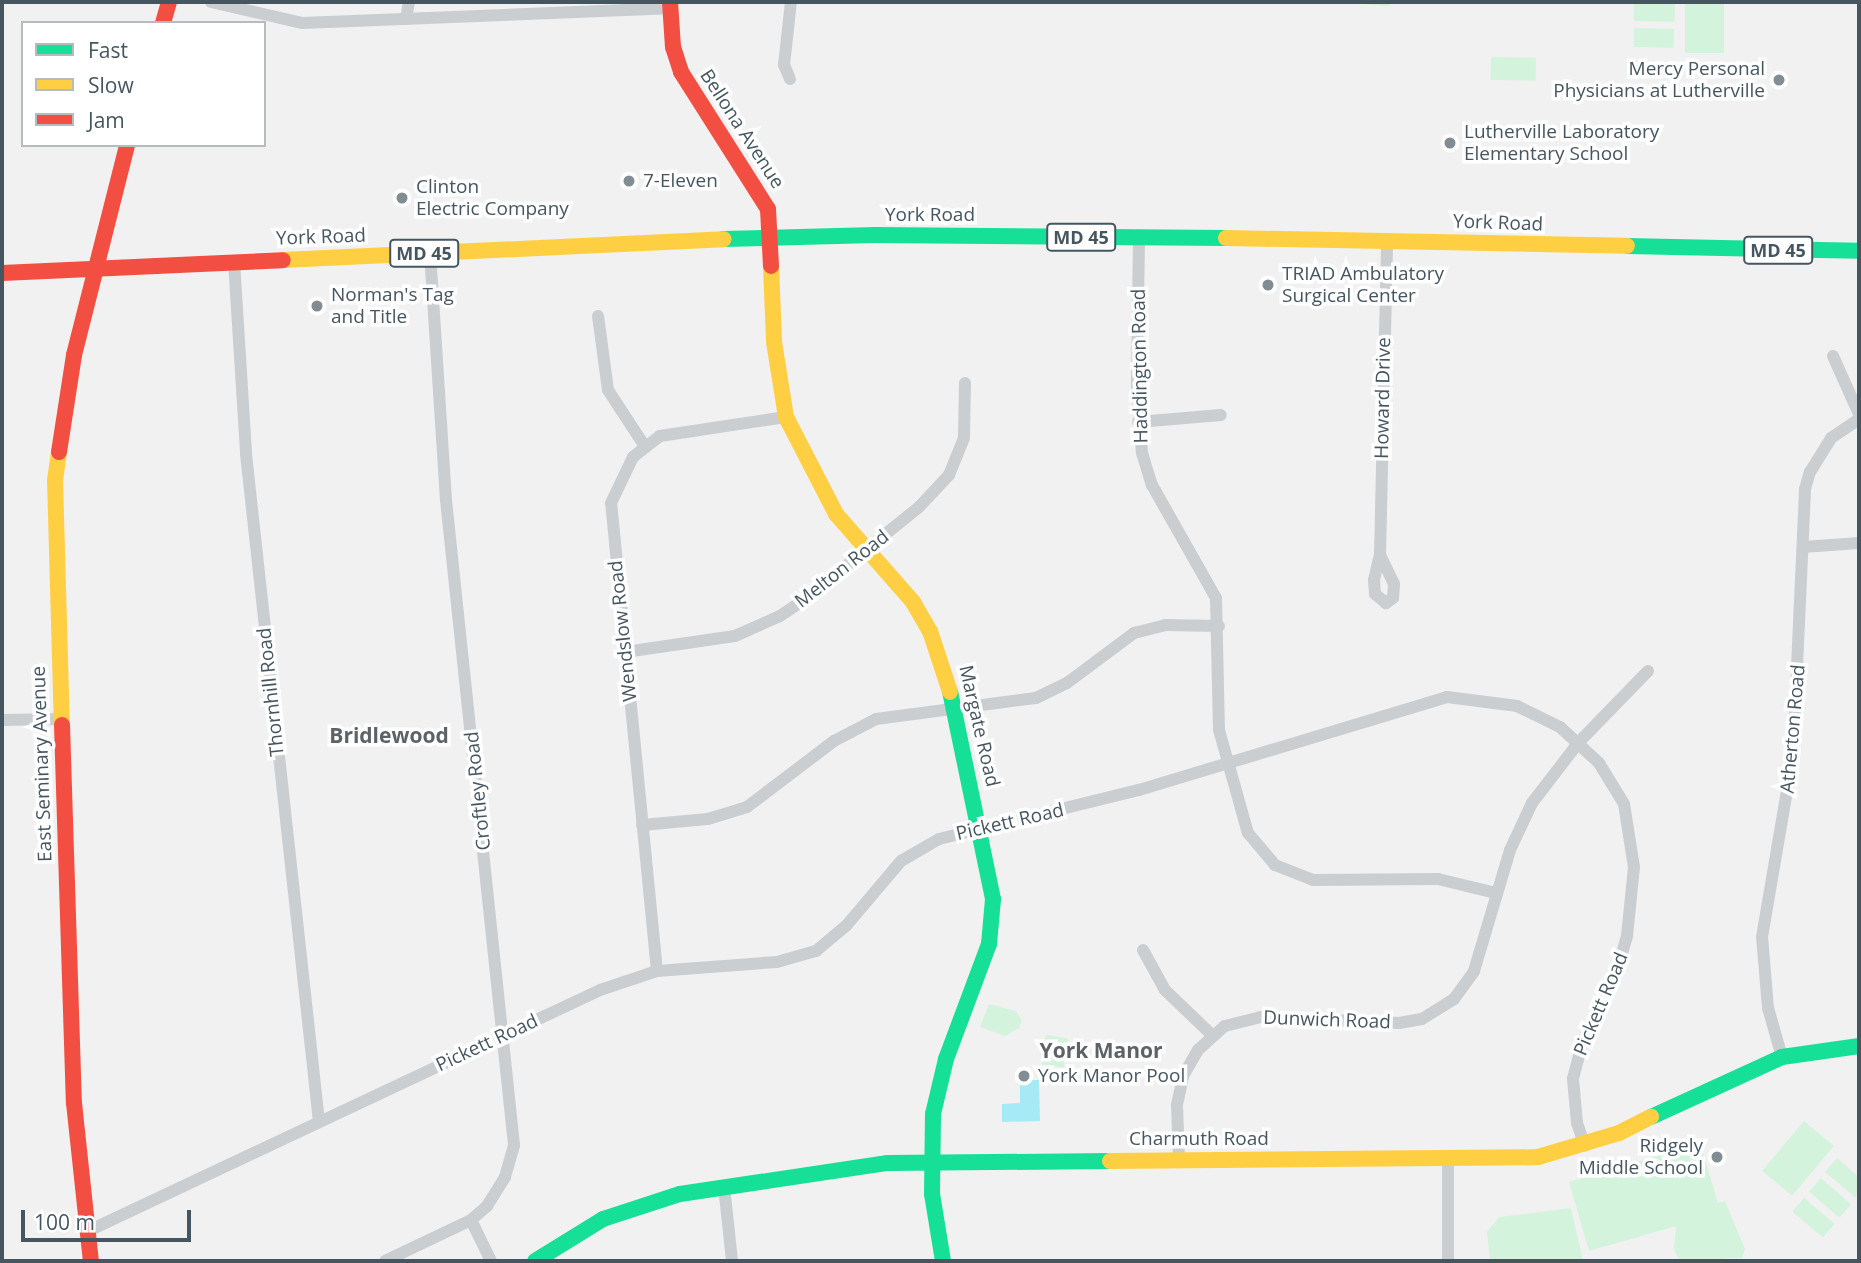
<!DOCTYPE html>
<style>
body{margin:0}
#map{position:relative;width:1861px;height:1263px;overflow:hidden;background:#f2f1f1;font-family:"Open Sans",sans-serif}
div>[style]{position:absolute}
[style*='--x']{left:calc(var(--x)*1px);top:calc(var(--y)*1px);width:calc(var(--w)*1px);rotate:calc(var(--a)*1deg)}
.green>*{inset:0;background:#d4f3dd;transform-origin:0 0}
.water>*{inset:0;background:#a5eaf4}
.street>*{height:12px;margin:-6px;padding:0 6px;transform-origin:6px;border-radius:6px;background:#caced1}
.fast>*{height:16px;margin:-8px;padding:0 8px;transform-origin:8px;border-radius:8px;background:#16e098}
.slow>*{height:16px;margin:-8px;padding:0 8px;transform-origin:8px;border-radius:8px;background:#ffcf43}
.jam>*{height:16px;margin:-8px;padding:0 8px;transform-origin:8px;border-radius:8px;background:#f24e42}
.dots>*{width:19px;height:19px;translate:-50% -50%;box-sizing:border-box;border:4px solid #fff;border-radius:50%}
span{translate:-50% -50%;white-space:nowrap;text-align:center;line-height:1.15;-webkit-text-stroke:7px #fff;paint-order:stroke}
.shield-label span{padding:2px 5px;background:#fff;border:2px solid;border-radius:5px;-webkit-text-stroke-width:0}
.shield-label{font-size:18px;color:#465660;font-weight:700}
.poi-label{font-size:19px;color:#465660}
.right{translate:-100% -50%;text-align:right}
.left{translate:0 -50%;text-align:left}
.street-label{font-size:19px;color:#465660}
.neighbourhood-label{font-size:21px;color:#5c6266;font-weight:700}
.frame{position:absolute;inset:0;border:4px solid #465660;pointer-events:none}
.legend{position:absolute;left:21px;top:21px;width:245px;height:126px;box-sizing:border-box;background:#fff;border:2px solid #b5bbbf;margin:0;padding:9px 12px;list-style:none;font-size:21px;color:#465660}
.legend li{display:flex;align-items:center;gap:14px;height:35px}
.legend b{width:35px;border:2px solid #b5bbbf}
.scale{position:absolute;left:21px;top:1210px;width:170px;height:32px;box-sizing:border-box;border:4px solid #465660;border-top:0;padding-left:9px;font-size:21px;line-height:24px;white-space:nowrap;color:#465660;-webkit-text-stroke:5px #fff;paint-order:stroke}
</style>
<div id="map">
<div class="green">
<div style="clip-path:polygon(1334px 2px,1395px 2px,1387px 6px)"></div>
<div style="left:1634px;top:2px;width:41px;height:19px;rotate:1deg"></div>
<div style="left:1685px;top:2px;width:39px;height:51px"></div>
<div style="left:1634px;top:28px;width:40px;height:19px;rotate:1deg"></div>
<div style="left:1491px;top:57px;width:45px;height:23px;rotate:1deg"></div>
<div style="clip-path:polygon(989px 1004px,1016px 1011px,1022px 1020px,1019px 1028px,1005px 1036px,980px 1027px)"></div>
<div style="left:1046px;top:1035px;width:22px;height:30px;rotate:8deg"></div>
<div style="left:1804px;top:1121px;width:39px;height:65px;rotate:40deg"></div>
<div style="clip-path:polygon(1700px 1143px,1718px 1203px,1725px 1201px,1745px 1249px,1742px 1258px,1680px 1261px,1674px 1250px,1676px 1226px,1589px 1251px,1569px 1182px)"></div>
<div style="clip-path:polygon(1837px 1158px,1859px 1177px,1856px 1198px,1825px 1172px)"></div>
<div style="left:1821px;top:1178px;width:40px;height:18px;rotate:41deg"></div>
<div style="left:1804px;top:1198px;width:40px;height:18px;rotate:40deg"></div>
<div style="clip-path:polygon(1571px 1208px,1583px 1261px,1490px 1261px,1487px 1232px,1499px 1217px)"></div>
</div>
<div class="water">
<div style="clip-path:polygon(1020px 1080px,1039px 1080px,1040px 1121px,1002px 1122px,1002px 1104px,1020px 1103px)"></div>
</div>
<div class="street">
<div style="--x:211;--y:2;--w:93;--a:13"></div>
<div style="--x:302;--y:23;--w:368;--a:-2.3"></div>
<div style="--x:406;--y:19;--w:17;--a:-80"></div>
<div style="--x:790;--y:79;--w:15;--a:-113"></div>
<div style="--x:784;--y:65;--w:63;--a:-83.7"></div>
<div style="--x:1139;--y:237;--w:147;--a:90.8"></div>
<div style="--x:1137;--y:384;--w:69;--a:85.9"></div>
<div style="--x:1142;--y:453;--w:34;--a:73"></div>
<div style="--x:1152;--y:485;--w:130;--a:60.5"></div>
<div style="--x:1216;--y:598;--w:132;--a:88.7"></div>
<div style="--x:1219;--y:730;--w:107;--a:74.3"></div>
<div style="--x:1248;--y:833;--w:42;--a:49.8"></div>
<div style="--x:1275;--y:865;--w:41;--a:21.5"></div>
<div style="--x:1313;--y:880;--w:125;--a:-0.5"></div>
<div style="--x:1438;--y:879;--w:60;--a:13.6"></div>
<div style="--x:234;--y:261;--w:193;--a:86.4"></div>
<div style="--x:246;--y:454;--w:672;--a:83.76"></div>
<div style="--x:598;--y:316;--w:75;--a:82.3"></div>
<div style="--x:608;--y:390;--w:66;--a:56.8"></div>
<div style="--x:1833;--y:356;--w:64;--a:65.9"></div>
<div style="--x:1138;--y:422;--w:83;--a:-4.8"></div>
<div style="--x:1803;--y:547;--w:56;--a:-4.1"></div>
<div style="--x:1380;--y:555;--w:32;--a:64"></div>
<div style="--x:1394;--y:584;--w:14;--a:94"></div>
<div style="--x:1393;--y:598;--w:9;--a:144"></div>
<div style="--x:1386;--y:603;--w:14;--a:-141"></div>
<div style="--x:1375;--y:594;--w:14;--a:-94"></div>
<div style="--x:1374;--y:580;--w:26;--a:-77"></div>
<div style="--x:1380;--y:555;--w:314;--a:-88.7"></div>
<div style="--x:625;--y:652;--w:111;--a:-8.3"></div>
<div style="--x:735;--y:636;--w:49;--a:-24"></div>
<div style="--x:780;--y:616;--w:30;--a:-34"></div>
<div style="--x:805;--y:599;--w:146;--a:-38.9"></div>
<div style="--x:919;--y:507;--w:44;--a:-46.8"></div>
<div style="--x:949;--y:475;--w:40;--a:-68"></div>
<div style="--x:964;--y:438;--w:55;--a:-89"></div>
<div style="--x:2;--y:720;--w:59;--a:-1"></div>
<div style="--x:642;--y:825;--w:66;--a:-5.2"></div>
<div style="--x:708;--y:819;--w:41;--a:-17.1"></div>
<div style="--x:747;--y:807;--w:109;--a:-37.2"></div>
<div style="--x:834;--y:741;--w:47;--a:-27.6"></div>
<div style="--x:876;--y:719;--w:161;--a:-7.5"></div>
<div style="--x:1036;--y:698;--w:34;--a:-26"></div>
<div style="--x:1067;--y:683;--w:84;--a:-36.7"></div>
<div style="--x:1134;--y:633;--w:32;--a:-14"></div>
<div style="--x:1165;--y:625;--w:54;--a:1.1"></div>
<div style="--x:1143;--y:950;--w:46;--a:61.2"></div>
<div style="--x:1165;--y:990;--w:65;--a:43.8"></div>
<div style="--x:657;--y:971;--w:470;--a:-95.6"></div>
<div style="--x:611;--y:503;--w:51;--a:-64.4"></div>
<div style="--x:633;--y:457;--w:34;--a:-38"></div>
<div style="--x:660;--y:436;--w:127;--a:-8.6"></div>
<div style="--x:1782;--y:1057;--w:51;--a:-105.9"></div>
<div style="--x:1768;--y:1008;--w:71;--a:-94.8"></div>
<div style="--x:1762;--y:937;--w:185;--a:-80.3"></div>
<div style="--x:1793;--y:755;--w:266;--a:-87.4"></div>
<div style="--x:1805;--y:489;--w:18;--a:-74"></div>
<div style="--x:1810;--y:472;--w:40;--a:-58"></div>
<div style="--x:1831;--y:438;--w:34;--a:-34"></div>
<div style="--x:1179;--y:1160;--w:55;--a:-92.1"></div>
<div style="--x:1177;--y:1105;--w:30;--a:-78"></div>
<div style="--x:1183;--y:1076;--w:30;--a:-60"></div>
<div style="--x:1198;--y:1050;--w:36;--a:-42"></div>
<div style="--x:1225;--y:1026;--w:36;--a:-14"></div>
<div style="--x:1260;--y:1017;--w:139;--a:2.5"></div>
<div style="--x:1399;--y:1023;--w:23;--a:-10"></div>
<div style="--x:1422;--y:1019;--w:38;--a:-32"></div>
<div style="--x:1454;--y:999;--w:34;--a:-54"></div>
<div style="--x:1474;--y:971;--w:126;--a:-73.4"></div>
<div style="--x:1510;--y:850;--w:52;--a:-64.9"></div>
<div style="--x:1532;--y:803;--w:77;--a:-52.4"></div>
<div style="--x:1579;--y:742;--w:99;--a:-45.8"></div>
<div style="--x:724;--y:1186;--w:75;--a:83.9"></div>
<div style="--x:471;--y:1220;--w:46;--a:64"></div>
<div style="--x:86;--y:1232;--w:568;--a:-25.21"></div>
<div style="--x:600;--y:990;--w:60;--a:-18.4"></div>
<div style="--x:657;--y:971;--w:120;--a:-4.3"></div>
<div style="--x:777;--y:962;--w:41;--a:-15.8"></div>
<div style="--x:816;--y:951;--w:39;--a:-40"></div>
<div style="--x:846;--y:926;--w:85;--a:-49.8"></div>
<div style="--x:901;--y:861;--w:44;--a:-30.1"></div>
<div style="--x:939;--y:839;--w:206;--a:-13.8"></div>
<div style="--x:1139;--y:790;--w:322;--a:-16.8"></div>
<div style="--x:1447;--y:697;--w:71;--a:7.3"></div>
<div style="--x:1517;--y:706;--w:48;--a:26"></div>
<div style="--x:1560;--y:727;--w:53;--a:42.7"></div>
<div style="--x:1599;--y:763;--w:48;--a:58.6"></div>
<div style="--x:1624;--y:804;--w:64;--a:81"></div>
<div style="--x:1634;--y:867;--w:69;--a:95.8"></div>
<div style="--x:1627;--y:936;--w:32;--a:106"></div>
<div style="--x:1618;--y:967;--w:82;--a:115.3"></div>
<div style="--x:1583;--y:1041;--w:39;--a:105"></div>
<div style="--x:1573;--y:1079;--w:44;--a:84.8"></div>
<div style="--x:1577;--y:1123;--w:24;--a:71"></div>
<div style="--x:385;--y:1261;--w:95;--a:-25.5"></div>
<div style="--x:471;--y:1220;--w:21;--a:-41"></div>
<div style="--x:487;--y:1206;--w:34;--a:-58"></div>
<div style="--x:505;--y:1177;--w:33;--a:-74"></div>
<div style="--x:514;--y:1145;--w:649;--a:-96.02"></div>
<div style="--x:446;--y:500;--w:249;--a:-93.7"></div>
<div style="--x:1448;--y:1261;--w:100;--a:-90"></div>
</div>
<div class="fast">
<div style="--x:723;--y:239;--w:152;--a:-1.5"></div>
<div style="--x:875;--y:235;--w:351;--a:0.5"></div>
<div style="--x:1627;--y:246;--w:232;--a:1.2"></div>
<div style="--x:1651;--y:1117;--w:144;--a:-24.6"></div>
<div style="--x:1782;--y:1057;--w:78;--a:-8.1"></div>
<div style="--x:535;--y:1261;--w:80;--a:-31.7"></div>
<div style="--x:603;--y:1219;--w:81;--a:-18"></div>
<div style="--x:680;--y:1194;--w:210;--a:-8.5"></div>
<div style="--x:888;--y:1163;--w:222;--a:-0.5"></div>
<div style="--x:943;--y:1261;--w:68;--a:-99.3"></div>
<div style="--x:932;--y:1194;--w:80;--a:-89.3"></div>
<div style="--x:933;--y:1114;--w:57;--a:-76.7"></div>
<div style="--x:946;--y:1059;--w:123;--a:-69.5"></div>
<div style="--x:989;--y:944;--w:45;--a:-84.9"></div>
<div style="--x:993;--y:899;--w:211;--a:-101.7"></div>
</div>
<div class="slow">
<div style="--x:1226;--y:238;--w:401;--a:1.1"></div>
<div style="--x:283;--y:260;--w:441;--a:-2.7"></div>
<div style="--x:771;--y:266;--w:76;--a:87.7"></div>
<div style="--x:774;--y:342;--w:76;--a:80.9"></div>
<div style="--x:786;--y:417;--w:109;--a:62.7"></div>
<div style="--x:836;--y:514;--w:117;--a:48.8"></div>
<div style="--x:913;--y:602;--w:34;--a:60"></div>
<div style="--x:930;--y:631;--w:64;--a:71.8"></div>
<div style="--x:59;--y:452;--w:28;--a:98"></div>
<div style="--x:55;--y:480;--w:245;--a:88.4"></div>
<div style="--x:1110;--y:1161;--w:428;--a:-0.5"></div>
<div style="--x:1538;--y:1157;--w:84;--a:-16.5"></div>
<div style="--x:1619;--y:1133;--w:36;--a:-27"></div>
</div>
<div class="jam">
<div style="--x:670;--y:2;--w:45;--a:86.2"></div>
<div style="--x:673;--y:47;--w:26;--a:72"></div>
<div style="--x:681;--y:72;--w:162;--a:57.6"></div>
<div style="--x:768;--y:209;--w:57;--a:87"></div>
<div style="--x:163;--y:23;--w:22;--a:-74"></div>
<div style="--x:2;--y:273;--w:281;--a:-2.6"></div>
<div style="--x:59;--y:452;--w:98;--a:-81.2"></div>
<div style="--x:74;--y:355;--w:217;--a:-75.8"></div>
<div style="--x:62;--y:725;--w:378;--a:88.2"></div>
<div style="--x:74;--y:1103;--w:159;--a:83.9"></div>
</div>
<div class="dots">
<div style="left:1779px;top:80px;background:#828c93"></div>
<div style="left:1450px;top:143px;background:#828c93"></div>
<div style="left:629px;top:181px;background:#828c93"></div>
<div style="left:402px;top:198px;background:#828c93"></div>
<div style="left:1268px;top:285px;background:#828c93"></div>
<div style="left:317px;top:306px;background:#828c93"></div>
<div style="left:1024px;top:1076px;background:#828c93"></div>
<div style="left:1717px;top:1157px;background:#828c93"></div>
</div>
<div class="shield-label">
<span style="left:1081px;top:237px">MD 45</span>
<span style="left:1778px;top:250px">MD 45</span>
<span style="left:424px;top:253px">MD 45</span>
</div>
<div class="poi-label">
<span class="right" style="left:1765px;top:80px">Mercy Personal<br>Physicians at Lutherville</span>
<span class="left" style="left:1464px;top:143px">Lutherville Laboratory<br>Elementary School</span>
<span class="left" style="left:643px;top:181px">7-Eleven</span>
<span class="left" style="left:416px;top:198px">Clinton<br>Electric Company</span>
<span class="left" style="left:1282px;top:285px">TRIAD Ambulatory<br>Surgical Center</span>
<span class="left" style="left:331px;top:306px">Norman's Tag<br>and Title</span>
<span class="left" style="left:1038px;top:1076px">York Manor Pool</span>
<span class="right" style="left:1703px;top:1157px">Ridgely<br>Middle School</span>
</div>
<div class="street-label">
<span style="left:742px;top:129px;rotate:57deg">Bellona Avenue</span>
<span style="left:930px;top:215px">York Road</span>
<span style="left:1498px;top:223px;rotate:2deg">York Road</span>
<span style="left:321px;top:237px;rotate:-2deg">York Road</span>
<span style="left:1140px;top:366px;rotate:-91deg">Haddington Road</span>
<span style="left:1383px;top:398px;rotate:-89deg">Howard Drive</span>
<span style="left:842px;top:569px;rotate:-38deg">Melton Road</span>
<span style="left:623px;top:631px;rotate:-96deg">Wendslow Road</span>
<span style="left:271px;top:692px;rotate:-96deg">Thornhill Road</span>
<span style="left:979px;top:726px;rotate:77deg">Margate Road</span>
<span style="left:1793px;top:729px;rotate:-85deg">Atherton Road</span>
<span style="left:42px;top:764px;rotate:-92deg">East Seminary Avenue</span>
<span style="left:478px;top:791px;rotate:-96deg">Croftley Road</span>
<span style="left:1010px;top:822px;rotate:-13deg">Pickett Road</span>
<span style="left:1601px;top:1004px;rotate:-67deg">Pickett Road</span>
<span style="left:1327px;top:1020px;rotate:2deg">Dunwich Road</span>
<span style="left:487px;top:1043px;rotate:-25deg">Pickett Road</span>
<span style="left:1199px;top:1139px">Charmuth Road</span>
</div>
<div class="neighbourhood-label">
<span style="left:389px;top:735px">Bridlewood</span>
<span style="left:1101px;top:1050px">York Manor</span>
</div>
<div class="frame"></div>
<ul class="legend">
<li><b style="height:9px;background:#16e098"></b>Fast</li>
<li><b style="height:9px;background:#ffcf43"></b>Slow</li>
<li><b style="height:9px;background:#f24e42"></b>Jam</li>
</ul>
<div class="scale">100 m</div>
</div>
